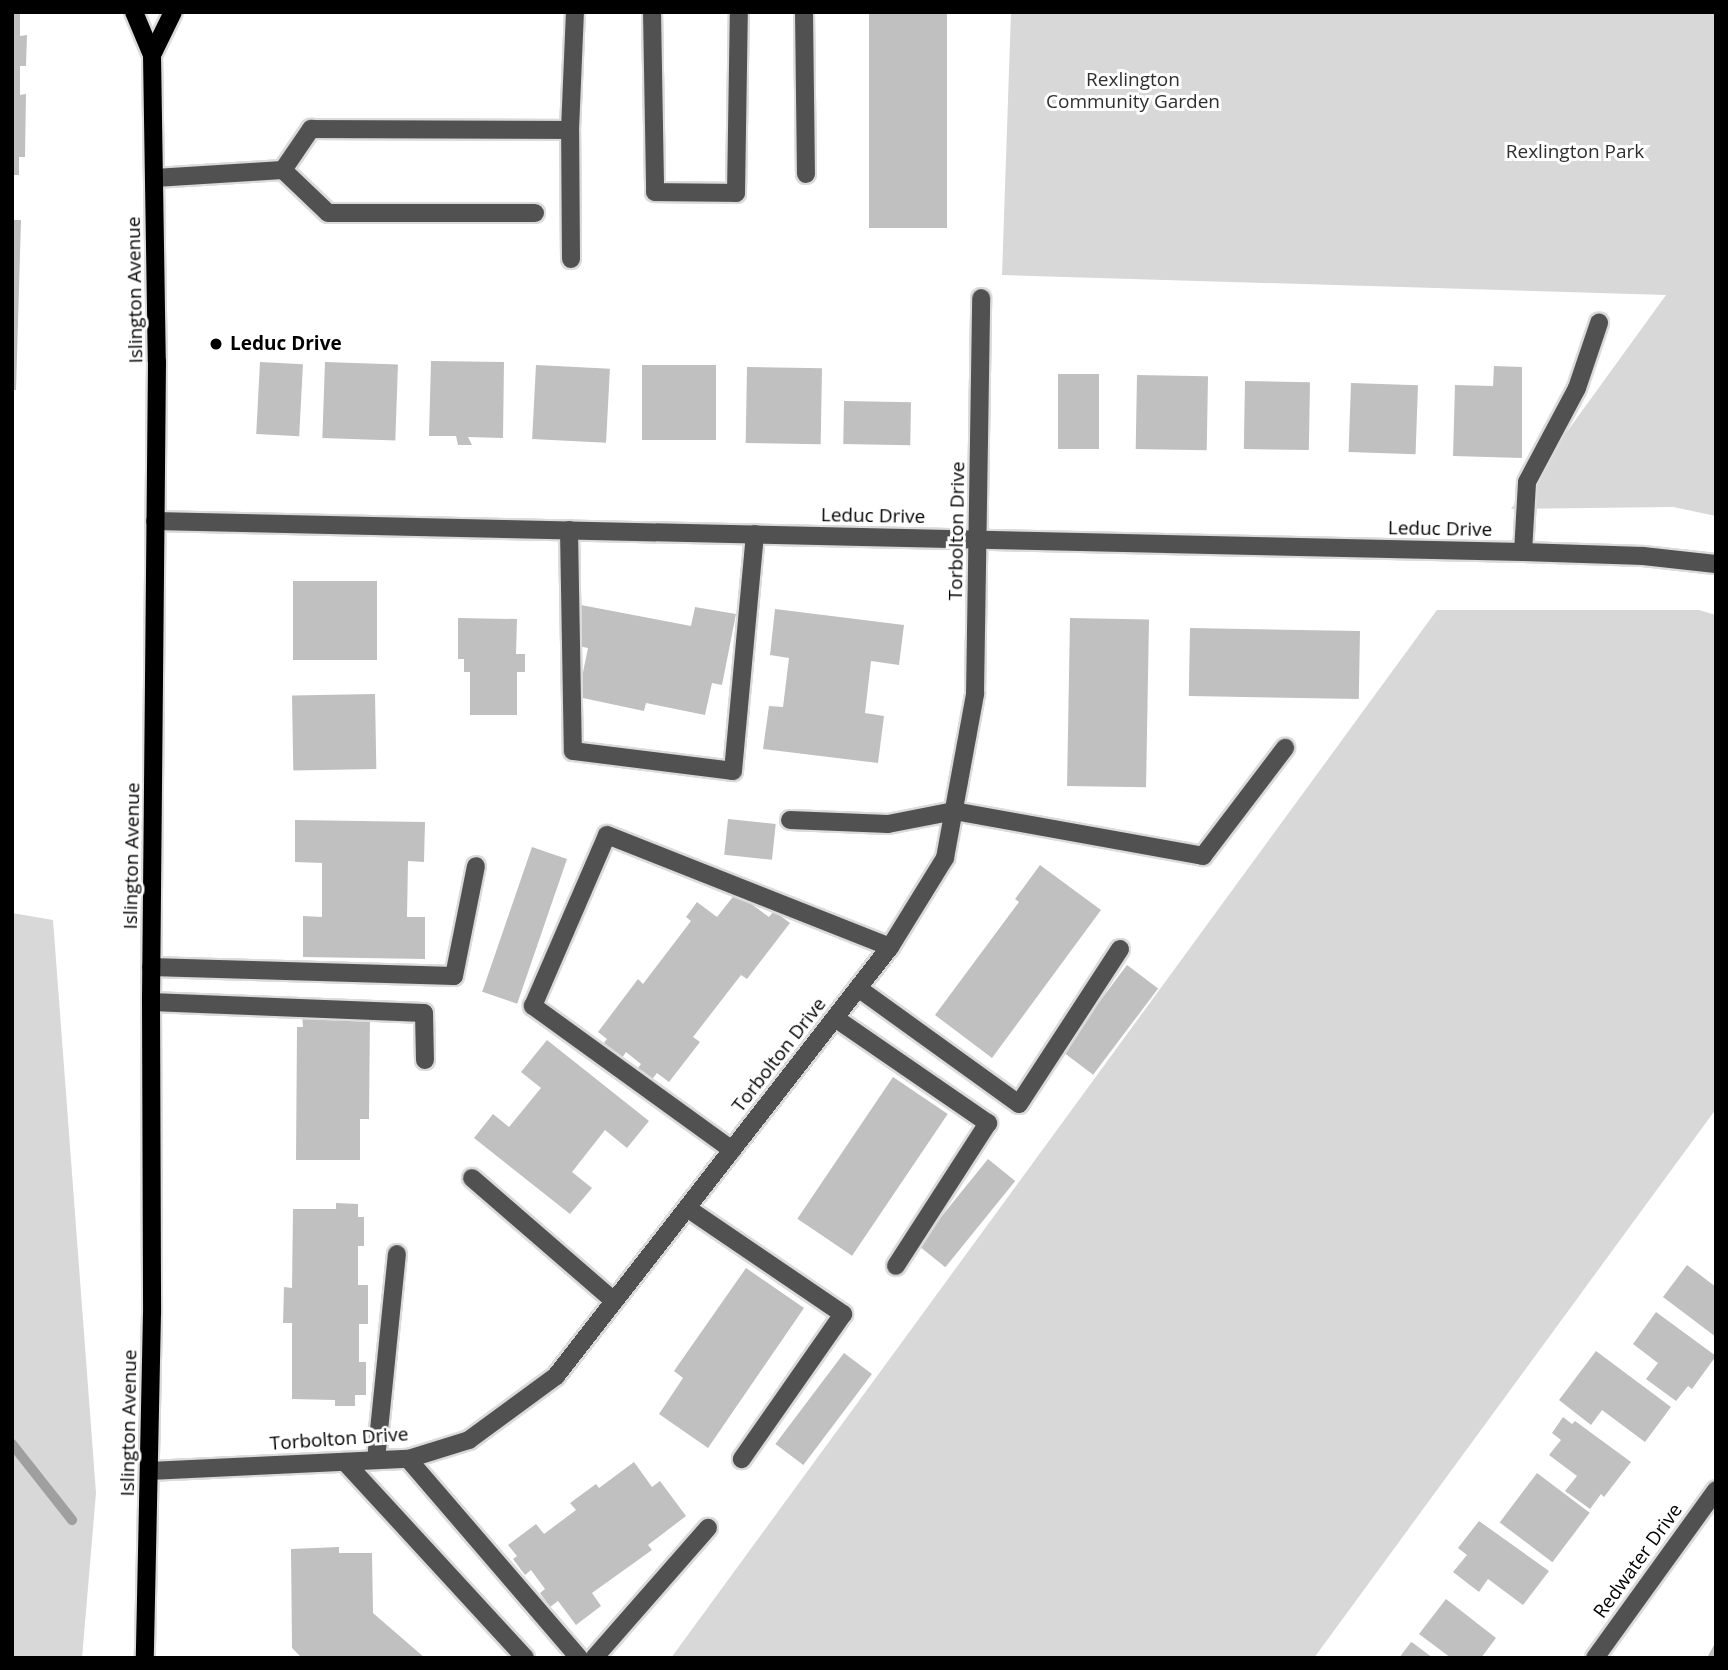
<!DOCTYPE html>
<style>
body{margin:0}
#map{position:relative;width:1728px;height:1670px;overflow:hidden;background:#fff;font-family:"Open Sans",sans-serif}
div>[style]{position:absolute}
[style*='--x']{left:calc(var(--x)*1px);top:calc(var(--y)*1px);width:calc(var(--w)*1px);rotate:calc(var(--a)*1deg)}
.green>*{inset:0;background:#d8d8d8}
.stream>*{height:10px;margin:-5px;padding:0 5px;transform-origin:5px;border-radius:5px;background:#9f9f9f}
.building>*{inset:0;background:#c0c0c0;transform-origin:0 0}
.roads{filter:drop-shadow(2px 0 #dbdbdb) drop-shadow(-2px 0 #dbdbdb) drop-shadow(0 2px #dbdbdb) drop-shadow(0 -2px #dbdbdb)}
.minor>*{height:18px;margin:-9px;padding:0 9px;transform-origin:9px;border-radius:9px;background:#515151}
.major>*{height:18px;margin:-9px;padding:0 9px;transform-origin:9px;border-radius:9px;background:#000}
.dots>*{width:19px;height:19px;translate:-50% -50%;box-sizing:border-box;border:4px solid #fff;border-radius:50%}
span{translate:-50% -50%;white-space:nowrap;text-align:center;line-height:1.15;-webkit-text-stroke:6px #fff;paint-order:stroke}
.park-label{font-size:19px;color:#2f2f2f}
.street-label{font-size:19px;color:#000}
.poi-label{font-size:19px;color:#000;font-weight:700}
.left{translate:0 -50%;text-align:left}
.frame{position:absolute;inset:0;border:14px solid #000;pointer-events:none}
</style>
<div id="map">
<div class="green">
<div style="clip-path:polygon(1011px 12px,1716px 12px,1716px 516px,1673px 507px,1511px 509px,1666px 295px,1002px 275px)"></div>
<div style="clip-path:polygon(1437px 610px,1699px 610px,1716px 615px,1716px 1109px,1314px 1658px,671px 1658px)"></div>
<div style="clip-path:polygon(12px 913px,53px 920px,96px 1493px,82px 1658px,12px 1658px)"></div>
</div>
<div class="stream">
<div style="--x:12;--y:1444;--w:97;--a:51.7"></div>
</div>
<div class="building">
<div style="clip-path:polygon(12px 12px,20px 12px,20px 36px,27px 35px,26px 66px,20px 66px,20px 95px,26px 94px,25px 157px,19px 157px,19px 175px,12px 175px)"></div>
<div style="left:869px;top:12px;width:78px;height:216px"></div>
<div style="clip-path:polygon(12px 220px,21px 220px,16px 390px,12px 390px)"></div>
<div style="clip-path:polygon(431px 361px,504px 362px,503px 438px,468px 437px,472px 445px,458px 445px,456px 436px,429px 436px)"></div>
<div style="left:260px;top:362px;width:43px;height:72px;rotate:3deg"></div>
<div style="left:325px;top:362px;width:73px;height:76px;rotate:2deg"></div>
<div style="left:536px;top:365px;width:74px;height:74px;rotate:3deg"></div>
<div style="left:642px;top:365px;width:74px;height:75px"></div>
<div style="clip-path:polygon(1494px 366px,1522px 367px,1522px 458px,1453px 456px,1455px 385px,1493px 386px)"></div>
<div style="left:747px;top:367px;width:75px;height:76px;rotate:1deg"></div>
<div style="left:1058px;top:374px;width:41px;height:75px"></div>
<div style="left:1137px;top:375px;width:71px;height:74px;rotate:1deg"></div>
<div style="left:1245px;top:381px;width:65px;height:68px;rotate:1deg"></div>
<div style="left:1351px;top:383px;width:67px;height:69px;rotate:2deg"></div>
<div style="left:844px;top:401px;width:67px;height:43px;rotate:1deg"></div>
<div style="left:293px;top:581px;width:84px;height:79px"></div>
<div style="clip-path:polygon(581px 605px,691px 626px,695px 607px,736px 614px,722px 685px,712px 683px,705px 715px,646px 703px,644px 711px,578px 697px,588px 648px,573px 645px)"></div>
<div style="clip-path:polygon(775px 609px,904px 625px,899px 665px,871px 661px,865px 713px,884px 716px,878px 763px,763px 749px,769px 706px,783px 707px,789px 658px,770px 655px)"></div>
<div style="clip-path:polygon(458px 618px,517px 619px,516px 654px,525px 654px,525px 672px,517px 672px,517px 715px,470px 715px,470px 672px,464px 672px,464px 659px,458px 659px)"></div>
<div style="left:1070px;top:618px;width:79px;height:168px;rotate:1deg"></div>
<div style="left:1190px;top:628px;width:170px;height:68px;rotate:1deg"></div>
<div style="left:375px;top:694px;width:75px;height:83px;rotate:89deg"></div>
<div style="left:728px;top:819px;width:48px;height:36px;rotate:6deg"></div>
<div style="clip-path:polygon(295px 820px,425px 822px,424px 862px,408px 861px,407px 917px,425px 917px,425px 959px,303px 957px,303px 916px,322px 917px,322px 863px,295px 862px)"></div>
<div style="left:532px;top:847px;width:37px;height:153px;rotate:19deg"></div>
<div style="clip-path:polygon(1040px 865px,1101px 910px,992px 1058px,935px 1015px,1019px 902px,1015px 899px)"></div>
<div style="clip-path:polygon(736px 893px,769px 917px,774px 911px,790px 923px,747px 979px,741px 975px,693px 1037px,700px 1042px,669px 1082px,657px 1073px,649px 1083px,635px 1072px,641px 1064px,626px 1052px,620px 1061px,601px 1047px,607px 1039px,598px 1032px,638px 979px,643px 984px,691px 921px,686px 917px,697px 902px,717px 917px)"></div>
<div style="left:1127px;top:965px;width:39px;height:108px;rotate:37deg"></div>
<div style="clip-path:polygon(302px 1013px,370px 1014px,369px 1119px,360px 1119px,360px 1160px,296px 1160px,297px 1027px,303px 1027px)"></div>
<div style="clip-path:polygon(547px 1040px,649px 1121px,627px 1148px,605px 1130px,572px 1172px,592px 1188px,570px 1214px,474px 1138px,493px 1114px,509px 1127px,541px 1088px,521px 1072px)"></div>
<div style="left:893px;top:1077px;width:66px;height:171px;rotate:34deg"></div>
<div style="left:988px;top:1159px;width:35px;height:111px;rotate:39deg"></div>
<div style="clip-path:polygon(336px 1203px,358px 1204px,358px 1217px,364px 1217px,364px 1246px,358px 1246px,358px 1285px,368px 1285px,368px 1324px,359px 1324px,359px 1362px,366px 1362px,366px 1395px,355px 1395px,355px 1406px,335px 1406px,335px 1400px,292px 1399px,292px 1323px,283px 1323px,284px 1287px,292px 1288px,293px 1209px,336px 1209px)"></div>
<div style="clip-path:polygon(1687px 1265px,1716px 1287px,1716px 1337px,1663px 1297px)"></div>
<div style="clip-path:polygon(746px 1268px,804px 1308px,708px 1448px,659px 1414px,683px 1378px,674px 1371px)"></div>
<div style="clip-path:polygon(1656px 1312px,1716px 1356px,1692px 1389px,1688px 1386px,1676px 1401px,1646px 1379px,1658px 1363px,1633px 1344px)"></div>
<div style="clip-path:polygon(1596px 1351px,1671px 1407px,1645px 1442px,1602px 1410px,1591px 1425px,1559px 1400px)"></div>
<div style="left:844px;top:1353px;width:35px;height:114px;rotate:37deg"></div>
<div style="clip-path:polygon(1563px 1417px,1572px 1424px,1575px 1421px,1631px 1462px,1604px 1497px,1601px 1494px,1590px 1509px,1565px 1491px,1577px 1476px,1549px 1455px,1561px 1440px,1552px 1433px)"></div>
<div style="clip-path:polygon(634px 1462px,652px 1487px,660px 1481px,686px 1516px,648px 1545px,652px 1550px,592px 1593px,601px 1606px,576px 1625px,558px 1601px,550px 1607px,540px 1593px,545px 1589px,531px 1570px,525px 1575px,513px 1559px,517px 1556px,508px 1545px,536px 1524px,544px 1534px,576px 1510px,570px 1503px,596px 1484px,599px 1488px)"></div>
<div style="left:1537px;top:1473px;width:66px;height:62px;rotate:37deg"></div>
<div style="clip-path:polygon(1479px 1521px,1549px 1571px,1523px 1605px,1488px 1579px,1479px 1592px,1453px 1572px,1467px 1555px,1458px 1548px)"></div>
<div style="clip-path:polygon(339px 1547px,339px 1553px,372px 1553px,373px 1613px,425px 1658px,302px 1658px,292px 1648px,291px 1549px)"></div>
<div style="clip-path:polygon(1446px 1599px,1496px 1638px,1481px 1658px,1451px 1658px,1419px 1634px)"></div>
<div style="clip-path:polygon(1716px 1641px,1716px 1658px,1707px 1658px)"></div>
<div style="clip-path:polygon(1411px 1642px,1413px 1643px,1433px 1658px,1399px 1658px)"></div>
</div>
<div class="roads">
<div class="minor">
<div style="--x:652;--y:12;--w:180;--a:89"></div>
<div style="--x:655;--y:192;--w:81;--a:0.7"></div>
<div style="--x:736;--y:193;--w:181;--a:-89.1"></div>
<div style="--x:804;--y:12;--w:162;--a:89.3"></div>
<div style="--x:283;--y:170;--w:62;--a:43.7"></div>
<div style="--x:328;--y:213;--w:207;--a:0"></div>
<div style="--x:155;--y:178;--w:128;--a:-3.6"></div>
<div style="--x:283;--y:170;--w:50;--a:-55.7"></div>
<div style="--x:311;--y:129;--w:259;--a:0.2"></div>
<div style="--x:571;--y:259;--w:129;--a:-90.4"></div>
<div style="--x:570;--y:130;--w:118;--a:-87.6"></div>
<div style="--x:155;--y:521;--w:1368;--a:1.3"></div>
<div style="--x:1523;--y:552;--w:120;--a:1.9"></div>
<div style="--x:1643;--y:556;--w:73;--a:6.3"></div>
<div style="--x:569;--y:530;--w:221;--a:89"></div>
<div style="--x:573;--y:751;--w:161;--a:7.1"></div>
<div style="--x:733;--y:771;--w:238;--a:-84.7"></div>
<div style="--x:1523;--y:552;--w:70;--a:-86.7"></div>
<div style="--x:1527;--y:482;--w:106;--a:-62"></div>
<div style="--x:1577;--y:388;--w:69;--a:-71.3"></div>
<div style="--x:790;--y:820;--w:98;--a:2.3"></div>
<div style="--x:888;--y:824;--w:67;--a:-11.1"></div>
<div style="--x:954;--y:811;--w:253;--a:10.2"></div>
<div style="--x:1203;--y:856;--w:136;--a:-52.8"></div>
<div style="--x:151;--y:967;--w:303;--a:1.7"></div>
<div style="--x:454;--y:976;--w:112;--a:-78.7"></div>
<div style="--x:858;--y:988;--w:198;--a:35.8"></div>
<div style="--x:1019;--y:1104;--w:185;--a:-56.9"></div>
<div style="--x:151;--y:1002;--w:273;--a:2.3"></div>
<div style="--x:424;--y:1013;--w:47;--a:88.8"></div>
<div style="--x:835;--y:1018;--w:186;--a:34.5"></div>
<div style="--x:988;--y:1123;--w:170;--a:122.8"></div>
<div style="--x:732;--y:1150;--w:246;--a:-144.1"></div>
<div style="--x:533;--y:1006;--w:186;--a:-66.6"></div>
<div style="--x:607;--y:835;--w:304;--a:21.6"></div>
<div style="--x:472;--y:1178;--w:188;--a:40.9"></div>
<div style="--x:687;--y:1208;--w:189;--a:34.2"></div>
<div style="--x:843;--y:1314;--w:177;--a:124.9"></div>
<div style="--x:408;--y:1459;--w:262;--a:49.3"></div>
<div style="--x:376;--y:1460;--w:207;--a:-84.2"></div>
<div style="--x:345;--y:1462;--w:266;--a:47.4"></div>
<div style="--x:149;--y:1471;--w:259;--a:-2.7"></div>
<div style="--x:408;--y:1459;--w:64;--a:-17.3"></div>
<div style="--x:469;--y:1440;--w:108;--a:-36.3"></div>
<div style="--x:556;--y:1376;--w:544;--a:-52.1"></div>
<div style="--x:890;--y:947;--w:105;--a:-58.3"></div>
<div style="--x:945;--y:858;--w:167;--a:-79.6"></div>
<div style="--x:975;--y:694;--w:396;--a:-89.1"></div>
<div style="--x:594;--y:1658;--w:173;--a:-48.8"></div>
<div style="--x:1595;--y:1658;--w:207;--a:-54.2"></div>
</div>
<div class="major">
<div style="--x:134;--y:12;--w:47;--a:67.3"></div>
<div style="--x:152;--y:55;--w:307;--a:89.1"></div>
<div style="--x:157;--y:362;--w:640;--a:90.54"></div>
<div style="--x:151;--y:1002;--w:311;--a:89.8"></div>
<div style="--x:152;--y:1313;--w:345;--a:91.2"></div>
<div style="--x:152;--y:55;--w:48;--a:-64"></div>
</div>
</div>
<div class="dots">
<div style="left:216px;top:344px;background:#000"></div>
</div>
<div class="park-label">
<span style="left:1133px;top:91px">Rexlington<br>Community Garden</span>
<span style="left:1575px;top:152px">Rexlington Park</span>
</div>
<div class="street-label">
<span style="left:135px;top:290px;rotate:-91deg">Islington Avenue</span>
<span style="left:873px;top:516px;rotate:1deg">Leduc Drive</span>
<span style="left:1440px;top:529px;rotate:1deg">Leduc Drive</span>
<span style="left:957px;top:531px;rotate:-89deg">Torbolton Drive</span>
<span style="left:132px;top:856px;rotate:-89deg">Islington Avenue</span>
<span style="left:779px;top:1055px;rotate:-52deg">Torbolton Drive</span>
<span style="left:129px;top:1423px;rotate:-89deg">Islington Avenue</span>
<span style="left:339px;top:1439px;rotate:-4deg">Torbolton Drive</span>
<span style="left:1638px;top:1561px;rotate:-54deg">Redwater Drive</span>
</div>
<div class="poi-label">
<span class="left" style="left:230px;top:344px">Leduc Drive</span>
</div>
<div class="frame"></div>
</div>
